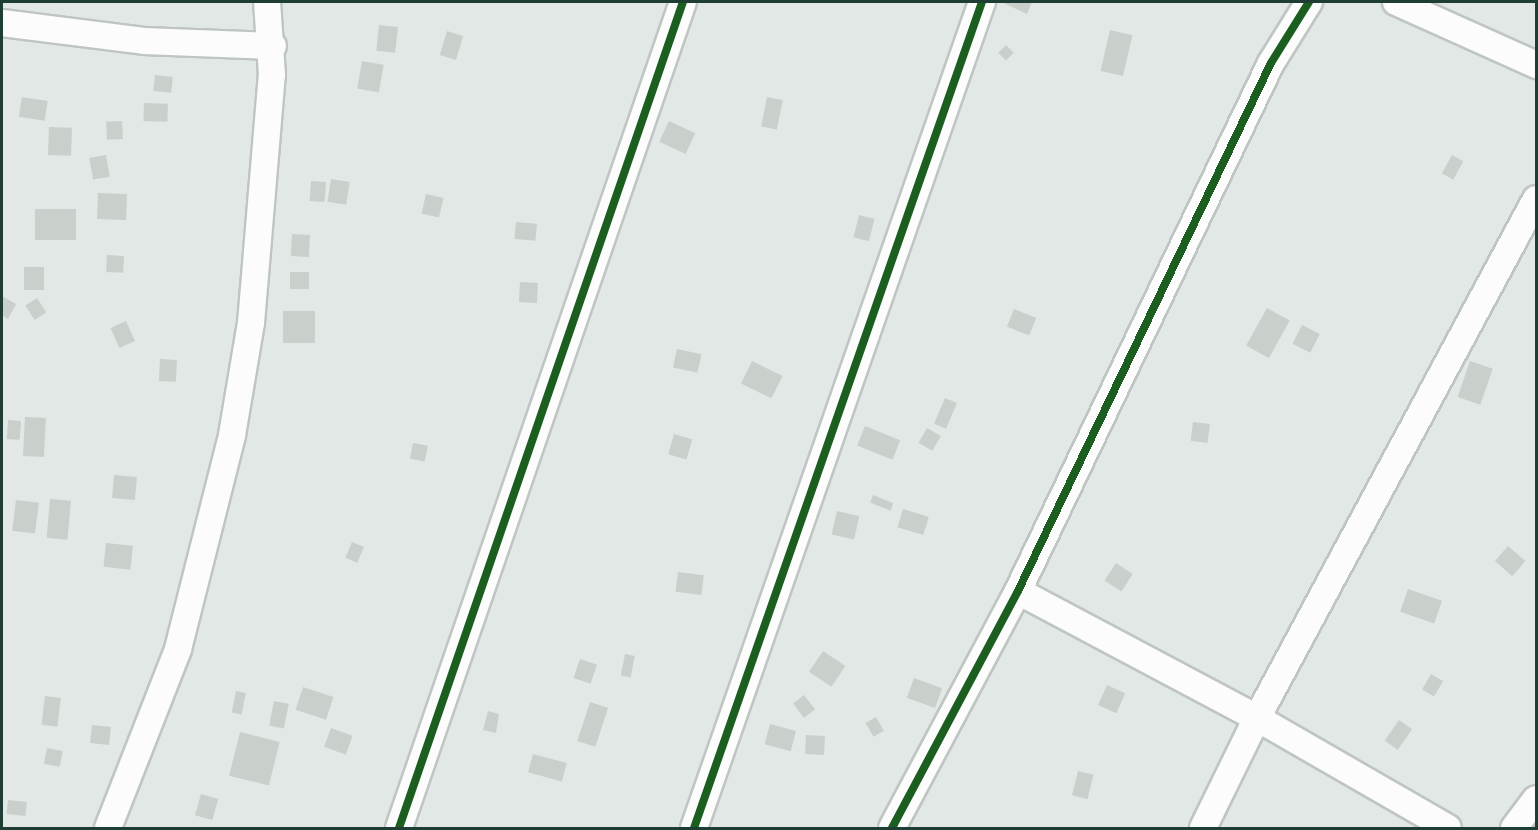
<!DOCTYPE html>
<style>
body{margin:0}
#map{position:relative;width:1538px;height:830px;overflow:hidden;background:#e2e8e5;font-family:"Asap Condensed",sans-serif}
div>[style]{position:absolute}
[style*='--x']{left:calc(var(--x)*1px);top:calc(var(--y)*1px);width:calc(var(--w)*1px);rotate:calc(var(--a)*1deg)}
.building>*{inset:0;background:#c9d0cc;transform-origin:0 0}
.roads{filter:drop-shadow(2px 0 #bfc5c2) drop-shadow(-2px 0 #bfc5c2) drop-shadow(0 2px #bfc5c2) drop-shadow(0 -2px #bfc5c2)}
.minor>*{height:26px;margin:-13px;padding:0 13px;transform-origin:13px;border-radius:13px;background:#fbfcfb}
.cycleway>*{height:8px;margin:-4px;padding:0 4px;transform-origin:4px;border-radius:4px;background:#1b5e20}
span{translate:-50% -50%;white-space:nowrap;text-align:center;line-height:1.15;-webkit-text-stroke:4.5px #eff8f3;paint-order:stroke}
.frame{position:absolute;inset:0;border:3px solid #1e3d34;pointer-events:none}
</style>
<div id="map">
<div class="building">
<div style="clip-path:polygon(1001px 2px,1032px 2px,1027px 14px)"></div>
<div style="left:379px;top:25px;width:19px;height:26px;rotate:6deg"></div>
<div style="left:1110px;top:30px;width:23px;height:42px;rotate:13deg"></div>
<div style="left:447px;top:31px;width:17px;height:25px;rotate:17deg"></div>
<div style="left:1006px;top:45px;width:11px;height:11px;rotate:45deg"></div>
<div style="left:362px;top:61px;width:22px;height:28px;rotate:10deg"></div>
<div style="left:155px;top:75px;width:18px;height:16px;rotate:6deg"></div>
<div style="left:22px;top:97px;width:26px;height:20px;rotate:9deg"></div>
<div style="left:767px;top:97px;width:16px;height:30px;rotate:11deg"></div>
<div style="left:144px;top:103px;width:24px;height:18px;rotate:2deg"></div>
<div style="left:122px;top:121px;width:18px;height:16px;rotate:87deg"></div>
<div style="left:669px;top:121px;width:29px;height:23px;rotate:25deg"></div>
<div style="left:49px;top:127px;width:23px;height:28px;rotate:2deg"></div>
<div style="left:106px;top:155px;width:22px;height:17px;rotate:80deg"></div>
<div style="left:1452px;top:155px;width:13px;height:21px;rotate:29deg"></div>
<div style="left:331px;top:179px;width:19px;height:23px;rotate:9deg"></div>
<div style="left:311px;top:181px;width:15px;height:20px;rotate:4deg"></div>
<div style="left:98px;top:193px;width:29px;height:26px;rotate:2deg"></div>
<div style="left:426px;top:194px;width:18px;height:20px;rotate:13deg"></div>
<div style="left:76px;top:209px;width:31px;height:41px;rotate:90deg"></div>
<div style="left:859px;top:215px;width:16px;height:23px;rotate:14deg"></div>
<div style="left:516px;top:222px;width:21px;height:17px;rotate:5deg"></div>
<div style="left:292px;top:234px;width:18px;height:22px;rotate:3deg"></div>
<div style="left:107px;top:255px;width:17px;height:17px;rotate:3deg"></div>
<div style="left:24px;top:267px;width:20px;height:23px"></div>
<div style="left:290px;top:272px;width:19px;height:17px"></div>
<div style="left:520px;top:282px;width:18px;height:20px;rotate:3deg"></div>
<div style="clip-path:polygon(2px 296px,16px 304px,8px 319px,2px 315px)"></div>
<div style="left:37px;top:298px;width:17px;height:14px;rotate:57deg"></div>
<div style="left:1267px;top:308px;width:26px;height:43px;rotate:29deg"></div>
<div style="left:1014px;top:309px;width:24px;height:19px;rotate:22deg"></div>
<div style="left:283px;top:311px;width:32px;height:32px"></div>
<div style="left:126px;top:321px;width:22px;height:17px;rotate:66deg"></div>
<div style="left:1302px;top:325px;width:20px;height:21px;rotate:27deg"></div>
<div style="left:677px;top:349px;width:25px;height:19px;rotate:12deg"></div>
<div style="left:160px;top:359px;width:17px;height:22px;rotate:3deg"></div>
<div style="left:752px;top:361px;width:34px;height:25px;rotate:26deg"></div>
<div style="left:1470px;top:361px;width:24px;height:38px;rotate:19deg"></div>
<div style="left:945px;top:398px;width:13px;height:28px;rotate:23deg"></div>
<div style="left:25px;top:417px;width:21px;height:39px;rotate:3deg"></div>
<div style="left:8px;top:420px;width:13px;height:19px;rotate:4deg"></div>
<div style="left:1193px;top:422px;width:17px;height:19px;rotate:7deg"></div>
<div style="left:865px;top:426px;width:38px;height:21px;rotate:22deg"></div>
<div style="left:927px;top:428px;width:16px;height:17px;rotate:30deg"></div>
<div style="left:674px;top:434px;width:19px;height:21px;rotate:16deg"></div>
<div style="left:413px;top:443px;width:15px;height:16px;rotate:11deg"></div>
<div style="left:114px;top:475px;width:23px;height:23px;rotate:5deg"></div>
<div style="left:873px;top:495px;width:22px;height:8px;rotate:22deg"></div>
<div style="left:50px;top:499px;width:21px;height:39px;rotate:5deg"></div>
<div style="left:16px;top:500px;width:23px;height:31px;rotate:7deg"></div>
<div style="left:903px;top:509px;width:27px;height:19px;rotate:17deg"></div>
<div style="left:837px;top:511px;width:23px;height:24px;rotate:13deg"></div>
<div style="left:352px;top:542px;width:13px;height:17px;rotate:23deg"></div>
<div style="left:106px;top:543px;width:27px;height:24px;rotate:6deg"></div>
<div style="left:1508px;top:546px;width:23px;height:20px;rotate:41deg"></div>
<div style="left:1116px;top:563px;width:20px;height:21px;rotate:33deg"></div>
<div style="left:678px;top:572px;width:26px;height:20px;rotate:7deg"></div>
<div style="left:1408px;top:589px;width:36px;height:24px;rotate:19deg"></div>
<div style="left:823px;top:651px;width:27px;height:25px;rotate:34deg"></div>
<div style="left:625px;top:654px;width:10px;height:22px;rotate:11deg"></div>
<div style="left:580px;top:659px;width:18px;height:20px;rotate:19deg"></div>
<div style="left:1431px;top:674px;width:14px;height:18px;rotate:30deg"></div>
<div style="left:914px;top:678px;width:30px;height:21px;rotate:20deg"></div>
<div style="left:1107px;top:685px;width:20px;height:22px;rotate:24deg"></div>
<div style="left:303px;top:687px;width:32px;height:24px;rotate:18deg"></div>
<div style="left:236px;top:691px;width:10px;height:22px;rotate:11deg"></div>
<div style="left:804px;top:695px;width:18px;height:14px;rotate:52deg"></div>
<div style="left:45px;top:696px;width:16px;height:29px;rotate:7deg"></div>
<div style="left:274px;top:701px;width:15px;height:25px;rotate:11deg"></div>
<div style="left:590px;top:702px;width:19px;height:41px;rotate:18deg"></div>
<div style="clip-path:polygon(488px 711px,499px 714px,496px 733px,483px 730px)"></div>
<div style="left:876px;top:717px;width:16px;height:12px;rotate:60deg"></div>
<div style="left:1399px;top:720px;width:16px;height:25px;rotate:35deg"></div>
<div style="left:770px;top:724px;width:27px;height:21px;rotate:15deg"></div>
<div style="left:92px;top:725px;width:19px;height:18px;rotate:6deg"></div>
<div style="left:331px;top:728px;width:23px;height:20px;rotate:20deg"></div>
<div style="left:240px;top:732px;width:41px;height:45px;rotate:14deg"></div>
<div style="left:806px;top:735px;width:19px;height:19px;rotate:3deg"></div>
<div style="left:47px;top:748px;width:16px;height:16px;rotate:11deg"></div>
<div style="left:533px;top:754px;width:35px;height:19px;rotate:15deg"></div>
<div style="left:1078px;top:771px;width:16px;height:25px;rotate:14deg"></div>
<div style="left:201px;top:794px;width:18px;height:22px;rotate:16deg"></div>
<div style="left:8px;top:800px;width:19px;height:14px;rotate:6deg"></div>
</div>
<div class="roads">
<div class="minor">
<div style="--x:1396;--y:2;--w:154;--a:24.2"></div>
<div style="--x:2;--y:23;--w:143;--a:7.2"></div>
<div style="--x:144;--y:41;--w:129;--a:2.2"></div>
<div style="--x:1018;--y:591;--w:271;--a:28"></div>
<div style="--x:1257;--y:718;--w:220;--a:29.9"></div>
<div style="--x:108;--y:828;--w:192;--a:-68.6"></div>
<div style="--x:178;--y:649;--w:221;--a:-75.8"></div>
<div style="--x:232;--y:435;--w:114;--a:-80.4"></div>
<div style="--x:251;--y:323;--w:249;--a:-85.2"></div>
<div style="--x:272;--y:75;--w:73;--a:-93.9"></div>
<div style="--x:399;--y:828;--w:873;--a:-71.03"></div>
<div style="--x:694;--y:828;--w:875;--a:-70.78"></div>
<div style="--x:892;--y:828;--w:268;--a:-62"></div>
<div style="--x:1018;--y:591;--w:585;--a:-64.4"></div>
<div style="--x:1271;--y:63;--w:72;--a:-58.1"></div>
<div style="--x:1203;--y:828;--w:123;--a:-63.9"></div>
<div style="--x:1257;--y:718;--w:589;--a:-61.74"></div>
<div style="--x:1514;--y:828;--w:36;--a:-53"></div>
</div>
</div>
<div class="cycleway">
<div style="--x:399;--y:828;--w:873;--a:-71.03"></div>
<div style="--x:694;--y:828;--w:875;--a:-70.78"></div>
<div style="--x:892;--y:828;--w:268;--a:-62"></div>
<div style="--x:1018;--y:591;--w:585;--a:-64.4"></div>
<div style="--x:1271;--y:63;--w:72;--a:-58.1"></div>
</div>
<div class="frame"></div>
</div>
